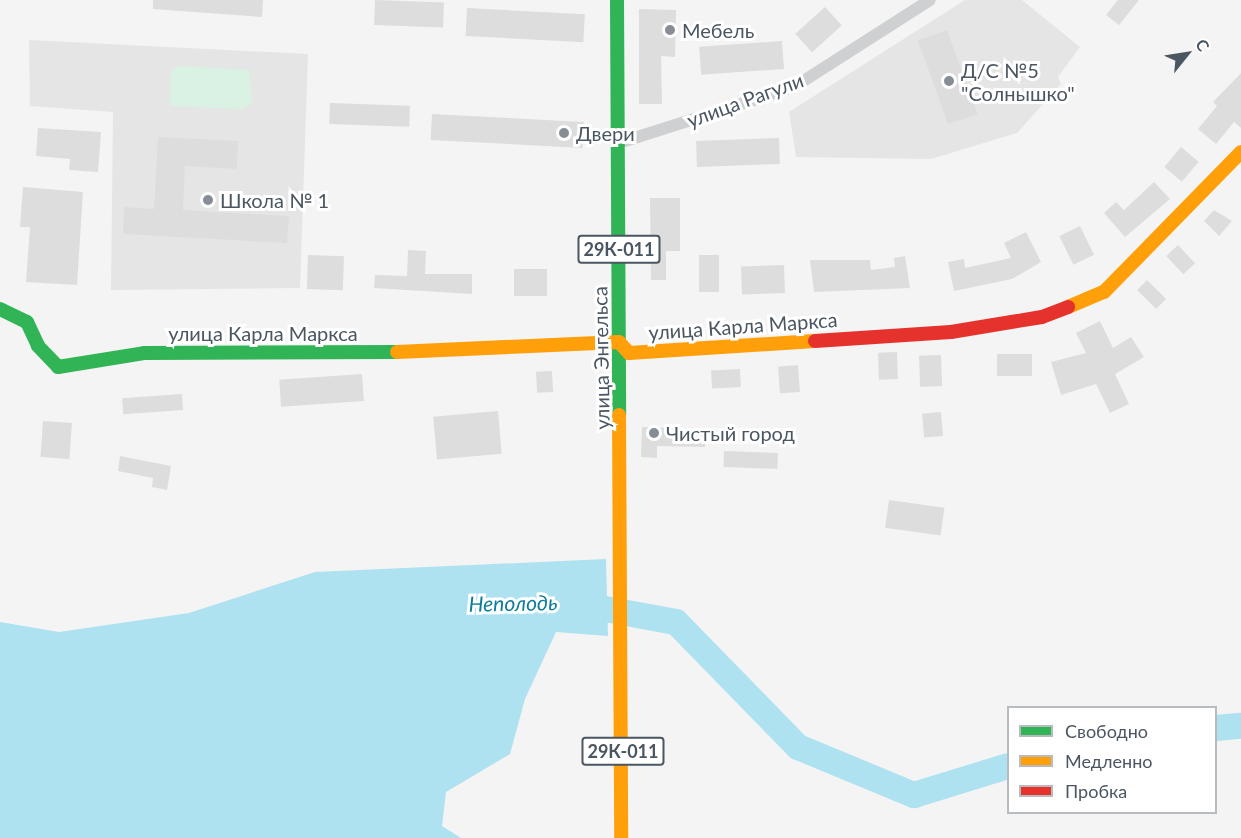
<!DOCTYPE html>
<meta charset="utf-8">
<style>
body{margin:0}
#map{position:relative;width:1241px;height:838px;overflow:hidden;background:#f4f4f4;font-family:Lato,sans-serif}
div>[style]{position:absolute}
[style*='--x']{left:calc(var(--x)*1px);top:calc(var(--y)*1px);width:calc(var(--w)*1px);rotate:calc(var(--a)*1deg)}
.education>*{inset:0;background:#e6e5e6}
.green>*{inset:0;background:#d9f2e3}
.water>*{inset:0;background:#aee2f0}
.river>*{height:26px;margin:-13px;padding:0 13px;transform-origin:13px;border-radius:13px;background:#aee2f0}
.building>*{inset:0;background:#ddddde;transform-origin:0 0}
.street>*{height:12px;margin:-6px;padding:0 6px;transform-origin:6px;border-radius:6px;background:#ced0d2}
.fast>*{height:14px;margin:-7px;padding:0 7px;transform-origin:7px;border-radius:7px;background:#30b455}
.slow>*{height:14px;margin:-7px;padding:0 7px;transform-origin:7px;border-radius:7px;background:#ff9f0a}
.jam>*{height:14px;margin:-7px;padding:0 7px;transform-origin:7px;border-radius:7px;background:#e5322d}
.dots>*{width:16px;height:16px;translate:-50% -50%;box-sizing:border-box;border:3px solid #fff;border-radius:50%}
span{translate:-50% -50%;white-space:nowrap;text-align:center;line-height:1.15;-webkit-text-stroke:6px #fff;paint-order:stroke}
.shield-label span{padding:2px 4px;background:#fff;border:2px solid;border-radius:4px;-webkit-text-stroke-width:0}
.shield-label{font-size:18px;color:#4a5661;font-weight:700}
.poi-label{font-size:20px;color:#4a5661}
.left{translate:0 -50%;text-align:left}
.street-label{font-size:20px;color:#4a5661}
.water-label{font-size:21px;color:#0c7c9b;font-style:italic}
.legend{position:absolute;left:1007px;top:706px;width:210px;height:108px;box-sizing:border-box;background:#fff;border:2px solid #b7bbc0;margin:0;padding:8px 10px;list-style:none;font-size:18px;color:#4a5661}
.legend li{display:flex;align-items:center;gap:12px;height:30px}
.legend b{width:30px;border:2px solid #b7bbc0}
.north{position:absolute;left:1157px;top:24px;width:60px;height:60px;-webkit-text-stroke:4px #fff;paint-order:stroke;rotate:60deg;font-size:16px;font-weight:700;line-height:24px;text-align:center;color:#4a5661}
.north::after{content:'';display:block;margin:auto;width:21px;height:27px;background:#4a5661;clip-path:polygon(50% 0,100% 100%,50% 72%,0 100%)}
</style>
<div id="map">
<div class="education">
<div style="clip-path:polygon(965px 0,1022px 0,1080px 47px,1058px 77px,1061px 84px,1017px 133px,931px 159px,796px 157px,789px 112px)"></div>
<div style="clip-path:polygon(29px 40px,308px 54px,300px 288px,111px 290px,113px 112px,30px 106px)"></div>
</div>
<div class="green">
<div style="clip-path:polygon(178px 66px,249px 70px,252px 102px,243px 109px,170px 106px,171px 72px)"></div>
</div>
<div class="water">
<div style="clip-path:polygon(606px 559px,608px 636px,556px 632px,525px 699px,510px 754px,446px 792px,442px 826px,461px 838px,0 838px,0 622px,59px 632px,189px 613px,315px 572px)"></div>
</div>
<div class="river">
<div style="--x:573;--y:603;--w:105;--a:10.5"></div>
<div style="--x:676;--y:622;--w:175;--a:45.7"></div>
<div style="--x:798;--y:747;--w:126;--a:22.5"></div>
<div style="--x:914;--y:795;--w:98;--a:-17.1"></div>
<div style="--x:1216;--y:728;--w:25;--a:-5"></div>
</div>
<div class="building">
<div style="clip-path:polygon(153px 0,263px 0,262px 17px,153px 9px)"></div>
<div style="left:375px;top:0;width:69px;height:25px;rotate:2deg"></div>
<div style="clip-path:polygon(1118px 0,1139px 0,1119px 25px,1106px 15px)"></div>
<div style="left:825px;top:7px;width:25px;height:40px;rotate:48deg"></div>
<div style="left:467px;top:8px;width:118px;height:28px;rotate:3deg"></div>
<div style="clip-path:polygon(639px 9px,676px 10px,675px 57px,661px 56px,662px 104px,639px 104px)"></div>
<div style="left:947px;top:30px;width:89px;height:31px;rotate:70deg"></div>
<div style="left:782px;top:41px;width:28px;height:83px;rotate:86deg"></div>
<div style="clip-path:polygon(1241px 73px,1241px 128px,1234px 122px,1216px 144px,1198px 129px,1217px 106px,1213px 102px)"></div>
<div style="left:330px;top:103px;width:80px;height:21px;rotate:2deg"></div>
<div style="left:432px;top:114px;width:152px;height:26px;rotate:3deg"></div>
<div style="clip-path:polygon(38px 128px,101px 132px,98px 172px,69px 170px,70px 159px,36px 156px)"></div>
<div style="clip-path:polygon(158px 137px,238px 141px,237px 169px,185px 166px,183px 210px,289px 216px,287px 243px,123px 234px,124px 207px,154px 209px)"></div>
<div style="left:779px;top:138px;width:26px;height:83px;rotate:88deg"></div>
<div style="left:1181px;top:147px;width:23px;height:26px;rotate:40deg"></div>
<div style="clip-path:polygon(1154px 182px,1170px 199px,1125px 237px,1104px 213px,1116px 202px,1124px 210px)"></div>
<div style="clip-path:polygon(23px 187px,83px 192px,77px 285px,26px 282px,30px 227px,20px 227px)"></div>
<div style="clip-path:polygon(650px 198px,680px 198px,680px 251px,666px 251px,666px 280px,651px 280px)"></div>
<div style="clip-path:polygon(1214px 210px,1232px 221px,1219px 236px,1204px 221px)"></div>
<div style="left:1080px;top:226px;width:32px;height:23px;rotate:64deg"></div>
<div style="clip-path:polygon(1026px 232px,1041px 262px,1012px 279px,954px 291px,948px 262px,964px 259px,965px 268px,1011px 258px,1004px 243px)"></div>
<div style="left:1178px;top:245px;width:25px;height:16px;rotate:47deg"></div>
<div style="clip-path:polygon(408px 250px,426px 251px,425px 274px,472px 274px,472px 294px,374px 288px,375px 275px,407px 276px)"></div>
<div style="left:308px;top:255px;width:36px;height:34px;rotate:2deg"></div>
<div style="left:699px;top:255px;width:20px;height:37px"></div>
<div style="clip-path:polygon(905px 256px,910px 288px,814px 292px,810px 260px,870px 260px,871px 270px,895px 267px,894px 258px)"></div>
<div style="left:784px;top:265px;width:28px;height:43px;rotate:88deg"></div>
<div style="left:514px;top:269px;width:33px;height:27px"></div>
<div style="left:1147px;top:280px;width:27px;height:14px;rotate:45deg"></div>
<div style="clip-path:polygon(1100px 321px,1113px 348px,1131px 337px,1144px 357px,1115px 374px,1129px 404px,1110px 413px,1096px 384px,1061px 395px,1051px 362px,1086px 353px,1076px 333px)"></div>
<div style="left:897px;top:352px;width:27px;height:19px;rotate:88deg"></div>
<div style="left:1032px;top:354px;width:22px;height:35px;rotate:90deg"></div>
<div style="left:941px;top:355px;width:31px;height:22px;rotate:88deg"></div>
<div style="left:798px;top:365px;width:27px;height:20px;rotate:86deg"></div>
<div style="left:740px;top:369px;width:18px;height:29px;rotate:87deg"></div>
<div style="left:552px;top:371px;width:21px;height:16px;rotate:87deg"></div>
<div style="left:362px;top:374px;width:27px;height:83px;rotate:86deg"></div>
<div style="left:182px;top:394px;width:16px;height:60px;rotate:86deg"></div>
<div style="left:498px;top:411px;width:43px;height:65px;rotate:85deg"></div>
<div style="left:941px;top:412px;width:24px;height:19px;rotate:85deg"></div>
<div style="left:43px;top:421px;width:29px;height:36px;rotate:4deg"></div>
<div style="clip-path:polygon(642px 427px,705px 429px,705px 447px,657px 446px,657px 458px,641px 457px)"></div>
<div style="left:724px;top:451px;width:54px;height:16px;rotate:2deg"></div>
<div style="clip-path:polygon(120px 456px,171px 466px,167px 490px,152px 487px,153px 478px,118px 471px)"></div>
<div style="left:889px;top:500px;width:56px;height:28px;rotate:8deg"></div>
</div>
<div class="street">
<div style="--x:617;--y:133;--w:11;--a:45"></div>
<div style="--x:625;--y:141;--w:177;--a:-17.7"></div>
<div style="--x:794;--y:87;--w:161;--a:-32.6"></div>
</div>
<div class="fast">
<div style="--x:617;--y:0;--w:415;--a:89.7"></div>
<div style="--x:0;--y:309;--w:30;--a:26"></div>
<div style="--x:27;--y:322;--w:26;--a:65"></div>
<div style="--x:38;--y:346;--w:29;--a:46"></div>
<div style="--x:58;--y:367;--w:87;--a:-9.2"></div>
<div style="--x:144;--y:353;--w:253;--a:-0.2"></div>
</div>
<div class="slow">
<div style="--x:1068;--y:307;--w:39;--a:-23"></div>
<div style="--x:1104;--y:292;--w:196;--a:-45.6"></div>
<div style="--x:397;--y:352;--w:222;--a:-2.6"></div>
<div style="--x:619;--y:342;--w:15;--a:48"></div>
<div style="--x:629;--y:353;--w:186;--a:-3.7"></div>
<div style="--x:619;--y:415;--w:423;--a:89.7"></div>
</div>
<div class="jam">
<div style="--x:815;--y:341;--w:136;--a:-3.8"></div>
<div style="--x:951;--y:332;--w:92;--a:-9.4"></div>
<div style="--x:1042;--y:317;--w:28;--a:-21"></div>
</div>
<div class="dots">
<div style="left:670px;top:30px;background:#868d94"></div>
<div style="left:949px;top:81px;background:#868d94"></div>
<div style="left:564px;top:133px;background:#868d94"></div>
<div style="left:208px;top:200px;background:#868d94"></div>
<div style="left:654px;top:433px;background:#868d94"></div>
</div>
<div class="shield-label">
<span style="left:619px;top:249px">29К-011</span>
<span style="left:623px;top:751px">29К-011</span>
</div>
<div class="poi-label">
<span class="left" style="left:682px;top:30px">Мебель</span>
<span class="left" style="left:961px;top:82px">Д/С №5<br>"Солнышко"</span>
<span class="left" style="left:576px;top:133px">Двери</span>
<span class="left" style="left:220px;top:200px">Школа № 1</span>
<span class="left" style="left:666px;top:433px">Чистый город</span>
</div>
<div class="street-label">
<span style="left:745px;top:100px;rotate:-20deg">улица Рагули</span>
<span style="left:743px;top:326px;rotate:-4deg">улица Карла Маркса</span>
<span style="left:263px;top:333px">улица Карла Маркса</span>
<span style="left:601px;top:358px;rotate:-91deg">улица Энгельса</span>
</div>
<div class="water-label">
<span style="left:513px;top:603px;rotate:-1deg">Неполодь</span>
</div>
<ul class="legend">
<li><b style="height:8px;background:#30b455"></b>Свободно</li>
<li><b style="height:8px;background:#ff9f0a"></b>Медленно</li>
<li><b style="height:8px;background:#e5322d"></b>Пробка</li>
</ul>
<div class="north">С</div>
</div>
